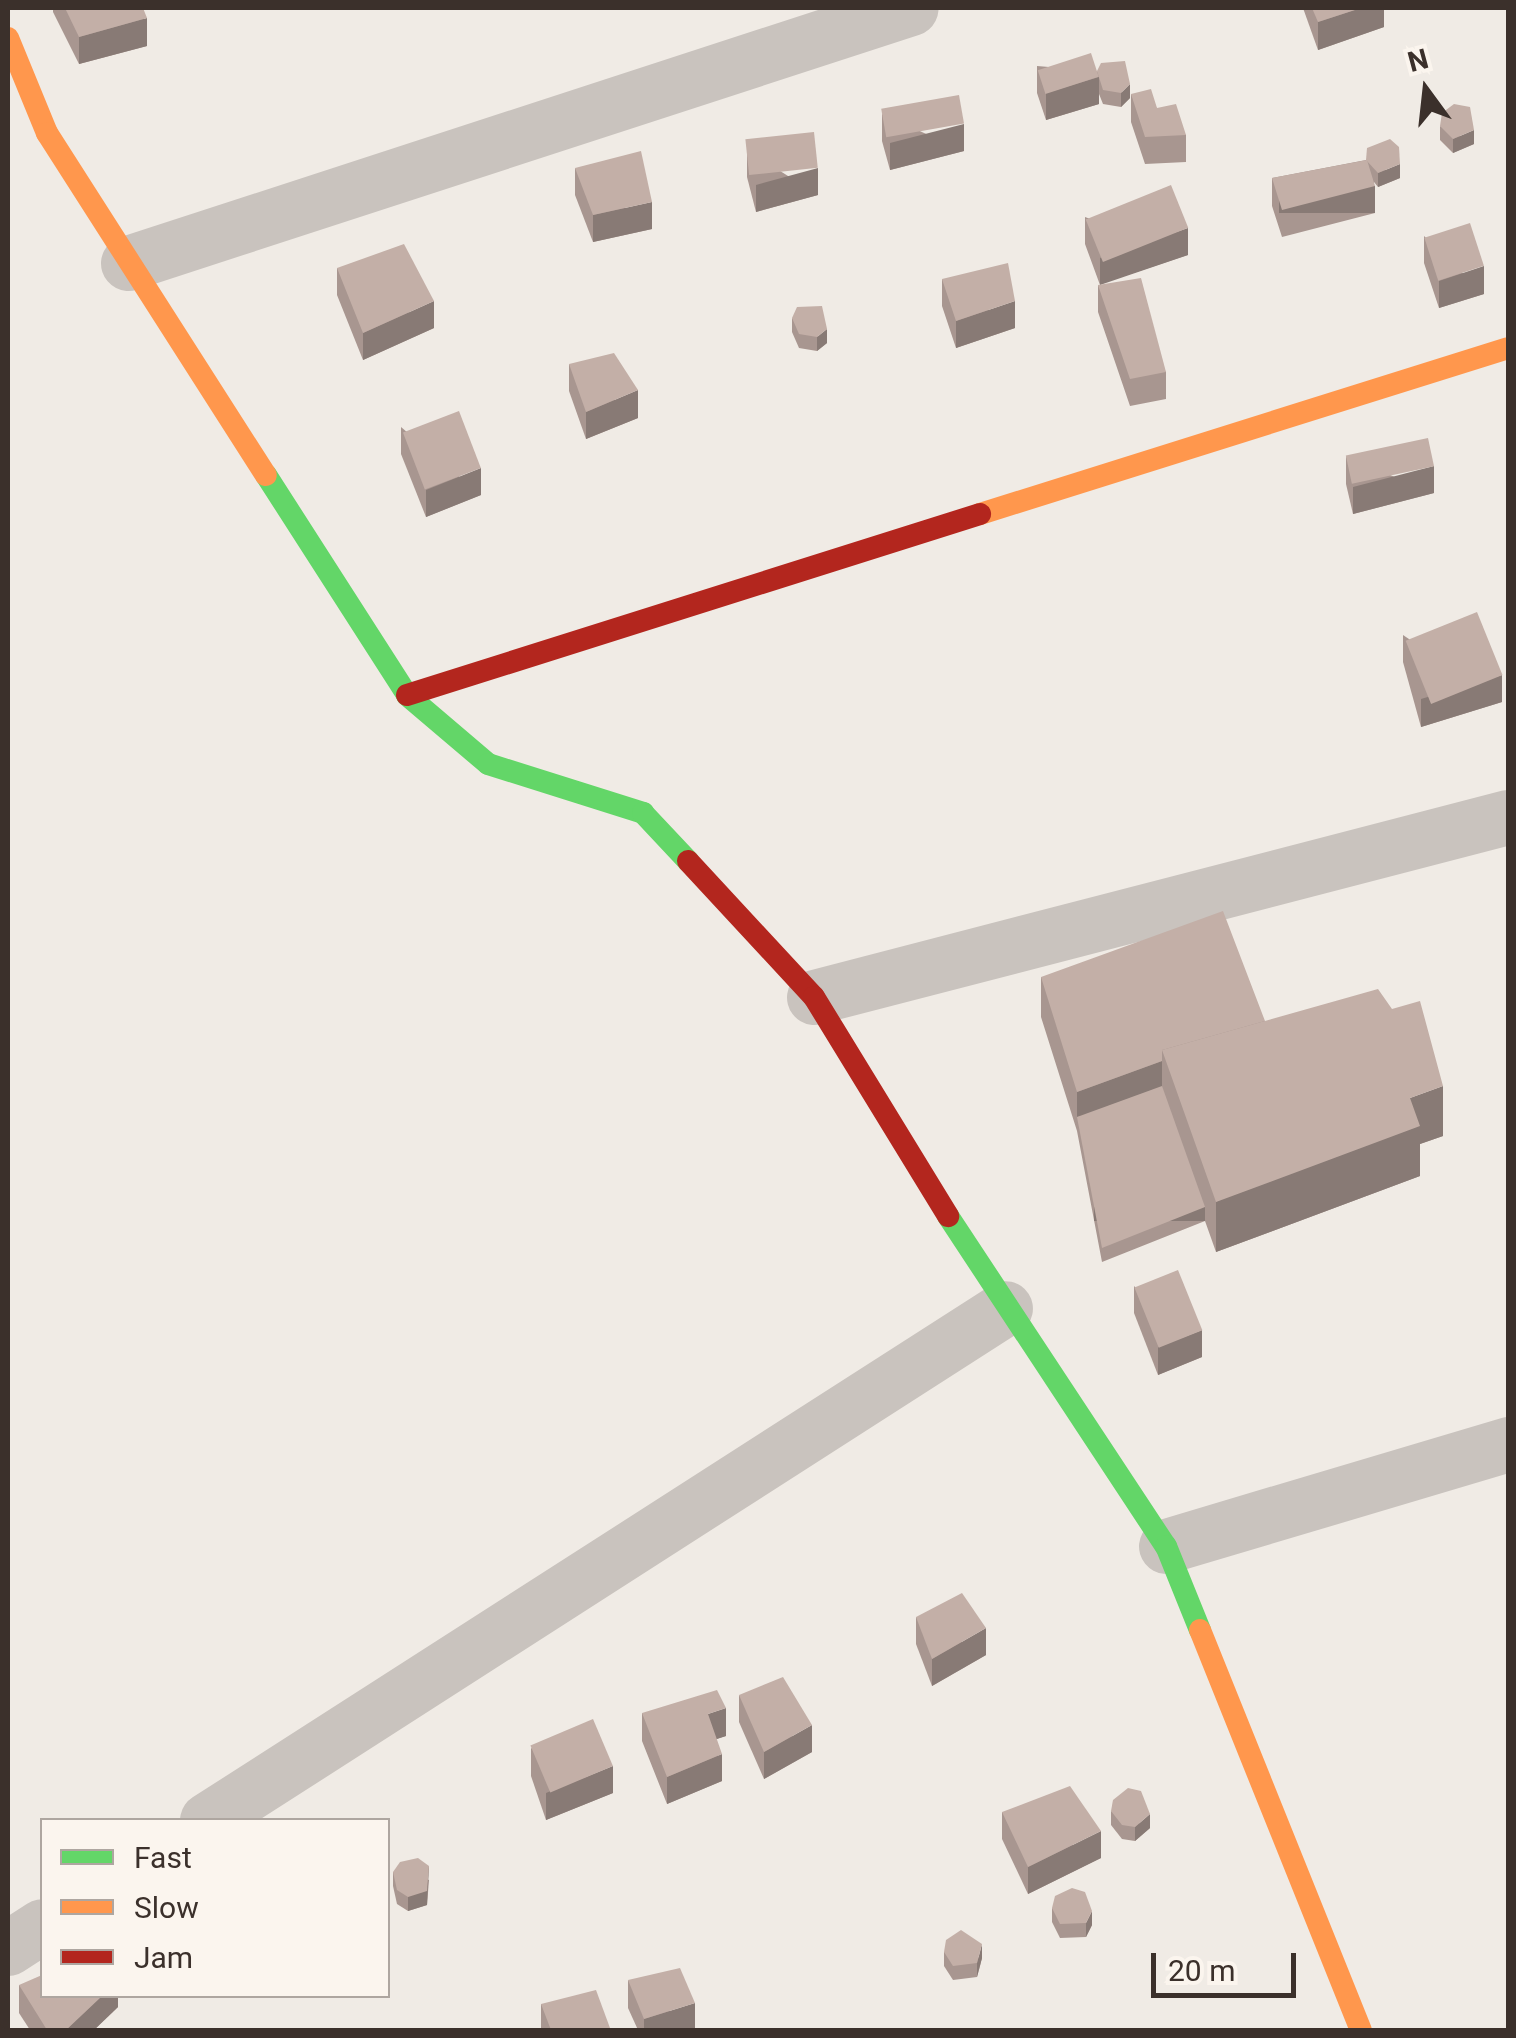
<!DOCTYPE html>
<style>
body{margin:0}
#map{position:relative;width:1516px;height:2038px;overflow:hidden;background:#f0ebe5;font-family:Roboto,sans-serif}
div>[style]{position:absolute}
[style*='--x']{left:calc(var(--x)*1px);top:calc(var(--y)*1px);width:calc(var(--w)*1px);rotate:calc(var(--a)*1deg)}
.street>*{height:55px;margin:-27.5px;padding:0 27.5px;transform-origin:27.5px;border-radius:27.5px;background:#c9c3be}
.fast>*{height:22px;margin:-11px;padding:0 11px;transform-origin:11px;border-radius:11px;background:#63d668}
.slow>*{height:22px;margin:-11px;padding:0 11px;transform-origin:11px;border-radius:11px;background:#ff974d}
.jam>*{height:22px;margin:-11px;padding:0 11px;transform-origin:11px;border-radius:11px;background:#b3261e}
.wall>*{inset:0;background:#a89690}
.shaded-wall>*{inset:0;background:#887a75;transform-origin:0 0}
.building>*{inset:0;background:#c3afa7;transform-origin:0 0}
span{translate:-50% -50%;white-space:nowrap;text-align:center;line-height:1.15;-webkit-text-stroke:8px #fbf5ee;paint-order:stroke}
.frame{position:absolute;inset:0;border:10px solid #3b302b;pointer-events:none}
.legend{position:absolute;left:40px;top:1818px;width:350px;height:180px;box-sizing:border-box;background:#fbf5ee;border:2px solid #aea6a0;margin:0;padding:12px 18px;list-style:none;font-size:30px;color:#3b302b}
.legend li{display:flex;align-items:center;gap:20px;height:50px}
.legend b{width:50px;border:2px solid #aea6a0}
.north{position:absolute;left:1376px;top:40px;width:100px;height:100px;-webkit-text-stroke:8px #fbf5ee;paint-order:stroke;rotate:345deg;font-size:28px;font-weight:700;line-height:40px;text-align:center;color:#3b302b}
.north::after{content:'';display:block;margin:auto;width:35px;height:45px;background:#3b302b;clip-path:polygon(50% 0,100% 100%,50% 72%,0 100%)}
.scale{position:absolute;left:1151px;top:1953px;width:145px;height:45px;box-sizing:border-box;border:5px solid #3b302b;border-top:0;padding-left:12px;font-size:30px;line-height:35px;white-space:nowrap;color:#3b302b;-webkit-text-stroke:8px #fbf5ee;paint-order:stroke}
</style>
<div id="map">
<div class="street">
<div style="--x:128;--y:263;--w:823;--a:-18.04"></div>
<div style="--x:814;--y:997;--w:717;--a:-14.54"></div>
<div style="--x:1166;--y:1546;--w:357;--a:-16.6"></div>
<div style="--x:207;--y:1820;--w:948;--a:-32.68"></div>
<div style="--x:8;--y:1948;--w:40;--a:-32.9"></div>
</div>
<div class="fast">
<div style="--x:266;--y:475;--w:261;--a:57.3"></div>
<div style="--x:407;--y:695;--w:106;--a:40.4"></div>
<div style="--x:488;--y:764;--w:163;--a:17.5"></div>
<div style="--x:643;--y:813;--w:66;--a:46.8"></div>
<div style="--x:948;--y:1216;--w:396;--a:56.6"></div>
<div style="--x:1166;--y:1546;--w:91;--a:68"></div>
</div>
<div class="slow">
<div style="--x:8;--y:38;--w:103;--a:67.7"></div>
<div style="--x:47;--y:133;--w:406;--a:57.4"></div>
<div style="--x:980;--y:514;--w:553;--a:-17.45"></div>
<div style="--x:1200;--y:1630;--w:431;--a:68.1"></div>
</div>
<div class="jam">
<div style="--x:407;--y:695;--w:601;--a:-17.53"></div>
<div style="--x:688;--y:861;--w:185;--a:47.2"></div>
<div style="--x:814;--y:997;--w:257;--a:58.5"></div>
</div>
<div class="wall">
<div style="clip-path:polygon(53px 8px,143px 8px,147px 46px,79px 64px,53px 12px)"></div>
<div style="clip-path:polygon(1303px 8px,1384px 8px,1384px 27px,1318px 50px)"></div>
<div style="clip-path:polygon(1037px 66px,1097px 71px,1130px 98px,1121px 107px,1103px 104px,1099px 94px,1099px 104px,1046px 120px,1037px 93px)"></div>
<div style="clip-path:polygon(1131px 94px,1157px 108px,1186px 135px,1186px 162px,1145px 164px,1131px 122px)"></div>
<div style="clip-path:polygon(882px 114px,964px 151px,890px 170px,882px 141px)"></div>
<div style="clip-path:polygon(1440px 126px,1474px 144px,1453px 153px,1440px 140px)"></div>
<div style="clip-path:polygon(747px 150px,818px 195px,756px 212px,747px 177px)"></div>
<div style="clip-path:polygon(1366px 160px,1400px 178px,1378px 187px,1374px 182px,1375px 213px,1282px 237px,1272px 206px,1272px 178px)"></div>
<div style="clip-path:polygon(575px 168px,652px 229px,593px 242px,575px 195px)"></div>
<div style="clip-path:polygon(1085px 217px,1188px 255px,1100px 284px,1166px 372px,1166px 399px,1130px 406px,1098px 312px,1098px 285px,1100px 285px,1085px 244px)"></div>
<div style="clip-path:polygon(1424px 236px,1484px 294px,1439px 308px,1424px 263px)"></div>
<div style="clip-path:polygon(337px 268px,434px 328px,363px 360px,337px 295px)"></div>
<div style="clip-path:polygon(942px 279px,1015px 328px,956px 348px,942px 306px)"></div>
<div style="clip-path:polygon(792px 318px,827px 343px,817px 351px,799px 348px,792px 332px)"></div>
<div style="clip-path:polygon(569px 364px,638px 418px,586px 439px,569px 391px)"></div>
<div style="clip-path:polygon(401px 427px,481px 495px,426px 517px,401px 454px)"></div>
<div style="clip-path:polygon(1346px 457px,1434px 493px,1353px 514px,1346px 484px)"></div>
<div style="clip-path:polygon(1403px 635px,1502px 702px,1421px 727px,1403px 662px)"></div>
<div style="clip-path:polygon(1041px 977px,1265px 1021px,1443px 1136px,1420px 1144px,1420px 1176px,1216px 1252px,1205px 1221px,1102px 1262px,1077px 1131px,1041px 1017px)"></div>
<div style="clip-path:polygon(1134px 1286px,1202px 1357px,1158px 1375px,1134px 1313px)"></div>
<div style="clip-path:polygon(916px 1617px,986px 1655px,932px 1686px,916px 1644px)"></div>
<div style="clip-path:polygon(739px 1695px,812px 1752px,764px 1779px,739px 1722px)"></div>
<div style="clip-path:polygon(642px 1713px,726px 1736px,716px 1739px,722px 1781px,667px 1804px,642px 1741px)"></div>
<div style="clip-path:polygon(531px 1748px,613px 1793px,546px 1820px,531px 1776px)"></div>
<div style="clip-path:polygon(1111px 1811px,1150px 1828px,1135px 1841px,1122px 1839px,1111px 1825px)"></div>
<div style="clip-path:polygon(1002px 1812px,1101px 1858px,1028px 1894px,1002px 1839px)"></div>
<div style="clip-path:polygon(393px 1872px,429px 1880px,427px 1905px,408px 1911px,397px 1904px,393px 1886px)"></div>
<div style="clip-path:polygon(1052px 1908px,1092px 1925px,1086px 1937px,1060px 1938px,1052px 1922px)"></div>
<div style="clip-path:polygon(944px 1952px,982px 1958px,977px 1977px,953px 1980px,944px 1966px)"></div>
<div style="clip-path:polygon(628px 1980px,695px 2030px,638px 2030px,628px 2008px)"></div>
<div style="clip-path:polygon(19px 1985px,118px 1996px,118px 2007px,94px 2030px,30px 2030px,19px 2013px)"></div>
<div style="clip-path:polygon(541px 2004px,610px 2030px,541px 2030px)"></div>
</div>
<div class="shaded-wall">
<div style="clip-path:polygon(1361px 8px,1384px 8px,1384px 27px,1318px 50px,1318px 22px)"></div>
<div style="clip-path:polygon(147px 18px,147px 46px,79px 64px,79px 37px)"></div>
<div style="clip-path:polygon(1099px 77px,1099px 104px,1046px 120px,1046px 93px)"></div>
<div style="clip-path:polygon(1130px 84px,1130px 98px,1121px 107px,1121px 93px)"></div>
<div style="clip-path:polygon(964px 124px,964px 151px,890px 170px,890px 143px)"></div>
<div style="clip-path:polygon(1474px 130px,1474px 144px,1453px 153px,1453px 139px)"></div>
<div style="clip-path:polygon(1400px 164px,1400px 178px,1378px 187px,1378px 173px)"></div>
<div style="clip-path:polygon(818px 168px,818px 195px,756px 212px,756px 185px)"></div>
<div style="left:1375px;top:186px;width:27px;height:96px;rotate:90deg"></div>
<div style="clip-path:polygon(652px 202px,652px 229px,593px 242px,593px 215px)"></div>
<div style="clip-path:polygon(1188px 228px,1188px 255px,1100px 285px,1100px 258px)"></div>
<div style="clip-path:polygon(1484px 266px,1484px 294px,1439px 308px,1439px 281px)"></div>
<div style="clip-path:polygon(434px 301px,434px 328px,363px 360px,363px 333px)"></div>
<div style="clip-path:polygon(1015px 301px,1015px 328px,956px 348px,956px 321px)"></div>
<div style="clip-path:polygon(827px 329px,827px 343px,817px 351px,817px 337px)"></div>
<div style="clip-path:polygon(638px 390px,638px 418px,586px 439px,586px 412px)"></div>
<div style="clip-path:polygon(1434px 466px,1434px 493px,1353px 514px,1353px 487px)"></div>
<div style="clip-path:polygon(481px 468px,481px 495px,426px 517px,426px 490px)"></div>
<div style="clip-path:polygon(1502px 675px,1502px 702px,1421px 727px,1421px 699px)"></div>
<div style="clip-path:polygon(1162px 1061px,1162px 1100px,1077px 1117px,1077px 1092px)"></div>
<div style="clip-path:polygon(1443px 1086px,1443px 1136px,1420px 1144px,1420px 1176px,1216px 1252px,1216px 1202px,1410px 1098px)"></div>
<div style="left:1205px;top:1207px;width:14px;height:111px;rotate:90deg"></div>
<div style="clip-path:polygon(1202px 1330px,1202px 1357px,1158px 1375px,1158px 1347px)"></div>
<div style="clip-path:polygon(986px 1628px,986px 1655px,932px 1686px,932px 1659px)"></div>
<div style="clip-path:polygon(726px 1708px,726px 1736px,708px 1742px,708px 1714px)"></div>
<div style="clip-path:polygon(812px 1725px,812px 1752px,764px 1779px,764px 1752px)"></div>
<div style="clip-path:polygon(722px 1754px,722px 1781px,667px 1804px,667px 1777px)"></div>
<div style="clip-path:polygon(613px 1766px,613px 1793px,546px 1820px,546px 1793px)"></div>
<div style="clip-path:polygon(1150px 1814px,1150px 1828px,1135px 1841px,1135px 1827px)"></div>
<div style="clip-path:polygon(1101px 1831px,1101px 1858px,1028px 1894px,1028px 1867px)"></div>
<div style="clip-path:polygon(429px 1866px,427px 1905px,408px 1911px,408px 1897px)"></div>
<div style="clip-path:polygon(1092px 1911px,1092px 1925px,1086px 1937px,1086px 1923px)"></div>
<div style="clip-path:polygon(982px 1944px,982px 1958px,977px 1977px,977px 1963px)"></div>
<div style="clip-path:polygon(102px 1996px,118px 1996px,118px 2007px,94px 2030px,66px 2030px)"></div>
<div style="clip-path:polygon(695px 2003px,695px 2030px,644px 2030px,644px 2019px)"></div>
</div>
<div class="building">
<div style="clip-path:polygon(65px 8px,143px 8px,147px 18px,79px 37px)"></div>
<div style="clip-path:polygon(1312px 8px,1361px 8px,1318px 22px)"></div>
<div style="left:1091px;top:53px;width:25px;height:56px;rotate:72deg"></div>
<div style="clip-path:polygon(1125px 61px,1130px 84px,1121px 93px,1103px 90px,1097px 71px,1101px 63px)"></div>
<div style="clip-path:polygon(1151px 89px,1157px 108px,1176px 104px,1186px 135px,1145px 137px,1131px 94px)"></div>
<div style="left:959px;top:95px;width:29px;height:79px;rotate:80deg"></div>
<div style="clip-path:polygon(1454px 104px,1470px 107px,1474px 130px,1453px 139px,1440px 126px,1442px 113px)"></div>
<div style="left:814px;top:132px;width:36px;height:69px;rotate:84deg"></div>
<div style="clip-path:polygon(1390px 139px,1399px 147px,1400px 164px,1378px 173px,1366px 160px,1367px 148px)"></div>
<div style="clip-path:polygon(641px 151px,652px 202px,593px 215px,575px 168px)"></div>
<div style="clip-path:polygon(1367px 160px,1375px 186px,1282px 210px,1272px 178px)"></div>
<div style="left:1171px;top:185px;width:46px;height:92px;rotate:68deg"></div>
<div style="left:1470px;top:223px;width:45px;height:48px;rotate:72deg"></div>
<div style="clip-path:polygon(404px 244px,434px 301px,363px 333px,337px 268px)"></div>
<div style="clip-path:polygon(1008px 263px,1015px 301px,956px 321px,942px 279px)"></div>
<div style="clip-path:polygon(1141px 278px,1166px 372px,1130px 379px,1098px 285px)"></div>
<div style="clip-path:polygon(822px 306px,827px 329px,817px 337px,799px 334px,792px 318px,797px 307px)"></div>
<div style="clip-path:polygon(614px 353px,638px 390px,586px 412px,569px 364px)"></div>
<div style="left:459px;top:411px;width:61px;height:60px;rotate:69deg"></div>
<div style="left:1428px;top:438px;width:29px;height:84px;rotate:78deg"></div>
<div style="left:1477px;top:612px;width:68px;height:77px;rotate:68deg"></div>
<div style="clip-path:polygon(1223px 911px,1265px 1021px,1162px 1050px,1162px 1061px,1077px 1092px,1041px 977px)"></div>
<div style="clip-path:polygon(1378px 989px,1392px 1009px,1420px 1001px,1443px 1086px,1410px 1098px,1420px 1126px,1216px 1202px,1162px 1050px)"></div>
<div style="clip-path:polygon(1162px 1086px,1205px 1207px,1102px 1248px,1077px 1117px)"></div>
<div style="left:1178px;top:1270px;width:65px;height:47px;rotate:68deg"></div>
<div style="clip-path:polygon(962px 1593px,986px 1628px,932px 1659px,916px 1617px)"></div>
<div style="clip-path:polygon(783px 1677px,812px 1725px,764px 1752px,739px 1695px)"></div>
<div style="clip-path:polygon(717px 1690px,726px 1708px,708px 1714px,722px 1754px,667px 1777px,642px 1713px)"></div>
<div style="left:593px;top:1719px;width:51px;height:68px;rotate:67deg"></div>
<div style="clip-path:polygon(1070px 1786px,1101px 1831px,1028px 1867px,1002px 1812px)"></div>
<div style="clip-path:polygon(1128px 1788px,1141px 1791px,1150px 1814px,1135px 1827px,1122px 1825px,1111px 1811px,1113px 1800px)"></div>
<div style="clip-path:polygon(418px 1858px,429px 1866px,427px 1891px,408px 1897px,397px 1890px,393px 1872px,400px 1862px)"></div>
<div style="clip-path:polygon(1072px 1888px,1085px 1892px,1092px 1911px,1086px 1923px,1060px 1924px,1052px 1908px,1055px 1896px)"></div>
<div style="clip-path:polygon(961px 1930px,982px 1944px,977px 1963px,953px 1966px,944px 1952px,946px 1940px)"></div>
<div style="clip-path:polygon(680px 1968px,695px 2003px,644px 2019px,628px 1980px)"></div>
<div style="clip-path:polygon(42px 1975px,42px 1996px,102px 1996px,66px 2030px,47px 2030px,19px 1985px)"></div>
<div style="clip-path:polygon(596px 1990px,610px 2028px,603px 2030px,551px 2030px,541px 2004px)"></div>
</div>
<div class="frame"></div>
<ul class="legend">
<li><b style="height:12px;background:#63d668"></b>Fast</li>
<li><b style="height:12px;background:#ff974d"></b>Slow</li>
<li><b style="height:12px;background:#b3261e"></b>Jam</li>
</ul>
<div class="north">N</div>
<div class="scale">20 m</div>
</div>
